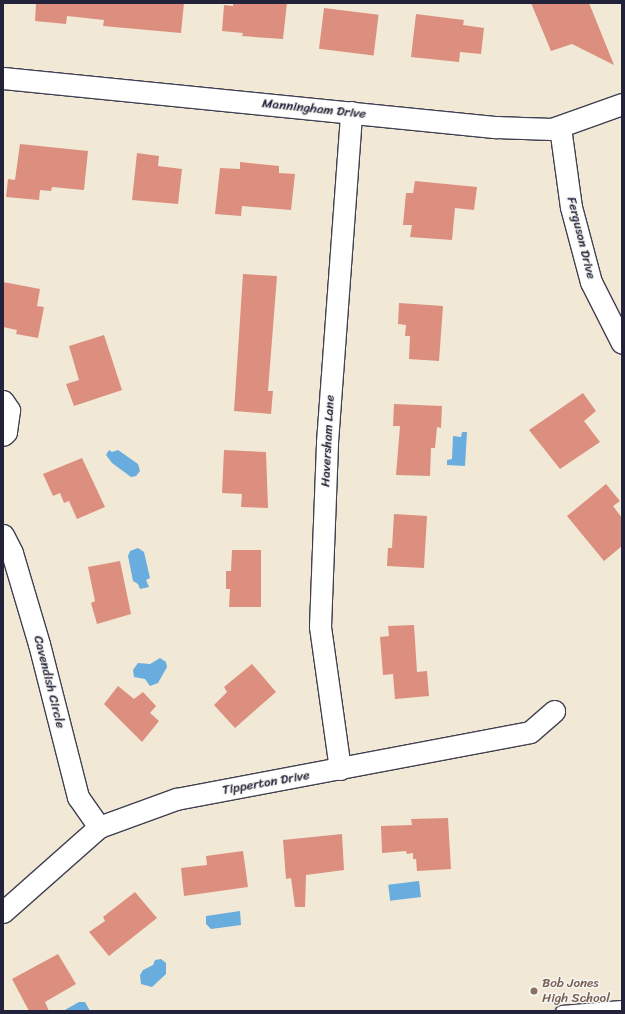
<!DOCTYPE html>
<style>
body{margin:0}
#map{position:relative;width:625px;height:1014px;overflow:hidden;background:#f1e9d5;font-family:Sriracha,sans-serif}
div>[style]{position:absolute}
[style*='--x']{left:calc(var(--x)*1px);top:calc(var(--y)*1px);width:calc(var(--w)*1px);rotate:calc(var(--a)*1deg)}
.water>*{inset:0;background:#68adde;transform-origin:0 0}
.building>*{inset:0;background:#dc8f7e;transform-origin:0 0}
.roads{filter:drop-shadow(1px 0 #414052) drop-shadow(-1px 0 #414052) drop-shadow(0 1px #414052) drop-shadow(0 -1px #414052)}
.service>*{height:11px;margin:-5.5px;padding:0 5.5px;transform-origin:5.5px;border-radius:5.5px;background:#fff}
.minor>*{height:21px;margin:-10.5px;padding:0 10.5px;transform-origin:10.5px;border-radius:10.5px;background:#fff}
.dots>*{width:11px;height:11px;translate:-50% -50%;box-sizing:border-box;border:2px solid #f6f6f2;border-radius:50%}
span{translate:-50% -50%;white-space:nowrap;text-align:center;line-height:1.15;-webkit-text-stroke:3px #f6f6f2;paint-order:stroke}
.street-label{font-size:13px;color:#22223b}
.education-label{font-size:13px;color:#785e54}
.left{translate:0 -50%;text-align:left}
.frame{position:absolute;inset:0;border:4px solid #22223b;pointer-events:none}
</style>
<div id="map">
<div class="water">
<div style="clip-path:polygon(462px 432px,467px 432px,465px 466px,447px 465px,447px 460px,452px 459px,453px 436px,461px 437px)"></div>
<div style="clip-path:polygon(109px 450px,112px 452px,118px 450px,138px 464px,140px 471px,136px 476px,131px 477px,112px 463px,106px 455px)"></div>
<div style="clip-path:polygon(138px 548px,144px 552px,150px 578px,146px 580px,149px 587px,140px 589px,138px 584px,133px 581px,128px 556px,130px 551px)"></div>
<div style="clip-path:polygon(160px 658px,166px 662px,167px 667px,158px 683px,150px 686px,145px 679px,134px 677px,133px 670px,138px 663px,150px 664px)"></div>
<div style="left:419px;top:881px;width:16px;height:31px;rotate:83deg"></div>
<div style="clip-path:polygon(240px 911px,241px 925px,211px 929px,206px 924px,206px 916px)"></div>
<div style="clip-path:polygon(161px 959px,166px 963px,166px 974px,152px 987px,141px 984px,140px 975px,143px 970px,153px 965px,155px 960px)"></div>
<div style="clip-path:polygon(79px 1002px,85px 1002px,90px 1011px,63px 1011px)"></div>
</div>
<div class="building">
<div style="clip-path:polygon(36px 3px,184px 3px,181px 33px,103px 26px,104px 20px,67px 16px,66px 24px,35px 21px)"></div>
<div style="clip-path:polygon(233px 3px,287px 3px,283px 39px,242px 36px,243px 33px,222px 31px,224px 5px,233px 6px)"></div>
<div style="clip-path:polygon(531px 3px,589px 3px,614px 65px,572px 44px,551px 51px)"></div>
<div style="left:324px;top:8px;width:55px;height:41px;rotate:7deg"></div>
<div style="clip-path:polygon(416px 14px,464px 20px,463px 25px,484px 28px,481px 54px,460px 52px,459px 62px,411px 57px)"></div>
<div style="clip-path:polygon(20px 144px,88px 151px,84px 190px,52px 187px,51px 191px,40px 190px,39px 200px,6px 197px,8px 179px,15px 180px)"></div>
<div style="clip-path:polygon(137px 153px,159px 156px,158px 166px,182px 169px,178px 204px,132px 200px)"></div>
<div style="clip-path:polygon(240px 162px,279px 166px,279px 173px,295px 174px,291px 210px,242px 206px,241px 216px,215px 214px,220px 168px,240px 169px)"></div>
<div style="clip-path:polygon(415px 181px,477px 187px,474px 210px,455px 208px,452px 240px,410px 237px,412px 225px,403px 225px,406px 193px,413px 193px)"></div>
<div style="clip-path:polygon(243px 274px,277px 276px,268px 391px,273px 391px,271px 414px,234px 411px)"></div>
<div style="clip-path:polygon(3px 282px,40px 289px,37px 306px,44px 307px,38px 338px,16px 334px,17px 330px,3px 327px)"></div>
<div style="clip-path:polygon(399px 303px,443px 306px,439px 361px,409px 359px,410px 336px,405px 336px,406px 325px,398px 324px)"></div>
<div style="clip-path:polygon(104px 335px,122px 390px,74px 406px,66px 384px,79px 380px,69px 346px)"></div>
<div style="clip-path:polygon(583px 393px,596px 411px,584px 421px,600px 442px,560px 469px,529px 430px)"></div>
<div style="clip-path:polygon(394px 404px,442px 406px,441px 428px,437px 427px,435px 448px,431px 448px,430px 476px,396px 475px,400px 426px,393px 426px)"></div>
<div style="clip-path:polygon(224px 450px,266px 452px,268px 508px,241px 507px,242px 494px,222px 493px)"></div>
<div style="clip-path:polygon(82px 458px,105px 507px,77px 519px,69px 501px,64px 503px,60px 493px,53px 496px,43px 474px)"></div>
<div style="clip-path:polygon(606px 484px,620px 501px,613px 506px,622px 518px,622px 546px,604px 561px,567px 516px)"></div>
<div style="clip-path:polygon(394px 514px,427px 516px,424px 568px,387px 566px,388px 548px,392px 548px)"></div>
<div style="clip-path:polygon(232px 550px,261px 550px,261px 607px,229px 607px,230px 589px,226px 589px,226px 571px,231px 571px)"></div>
<div style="clip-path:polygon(120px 561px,131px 614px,97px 624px,91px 603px,95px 601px,88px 567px)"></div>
<div style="clip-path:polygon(414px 625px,417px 672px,427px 671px,429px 696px,395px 699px,393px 674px,383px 675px,380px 637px,389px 636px,388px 626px)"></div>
<div style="clip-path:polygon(252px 664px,276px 692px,235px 728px,214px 705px,227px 692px,224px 687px)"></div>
<div style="clip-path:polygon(118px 686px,134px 699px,143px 692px,156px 706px,150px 713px,159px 721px,142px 742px,104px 704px)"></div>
<div style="clip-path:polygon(448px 818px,451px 869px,417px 871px,416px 859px,413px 859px,413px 853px,407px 854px,406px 851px,382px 853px,381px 826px,412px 825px,411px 819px)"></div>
<div style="clip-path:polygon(342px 834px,344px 870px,306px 875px,305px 907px,295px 907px,291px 878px,286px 879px,283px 840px)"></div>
<div style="clip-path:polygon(243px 851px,248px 887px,184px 896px,181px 868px,207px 865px,206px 856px)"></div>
<div style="clip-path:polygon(135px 892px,157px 918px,109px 956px,89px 932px,105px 921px,103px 917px)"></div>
<div style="clip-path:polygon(58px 954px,76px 984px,45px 1002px,49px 1011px,29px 1011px,12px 979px)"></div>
</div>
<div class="roads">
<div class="service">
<div style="--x:561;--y:1011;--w:61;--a:-4.7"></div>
</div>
<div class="minor">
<div style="--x:3;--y:78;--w:496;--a:5.7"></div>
<div style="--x:497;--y:127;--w:55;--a:2.1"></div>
<div style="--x:552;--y:129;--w:74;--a:-19.7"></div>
<div style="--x:560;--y:127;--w:81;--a:82.2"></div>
<div style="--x:571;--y:207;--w:78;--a:75.1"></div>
<div style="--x:591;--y:282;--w:68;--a:63.1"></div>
<div style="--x:3;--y:401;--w:11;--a:56"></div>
<div style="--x:9;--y:410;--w:22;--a:98"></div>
<div style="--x:6;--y:432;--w:4;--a:135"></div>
<div style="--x:3;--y:535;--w:20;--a:63"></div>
<div style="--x:12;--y:553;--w:95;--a:73.5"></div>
<div style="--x:39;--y:644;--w:158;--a:75.7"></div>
<div style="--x:78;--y:797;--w:37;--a:55"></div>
<div style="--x:340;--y:769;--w:144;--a:-98"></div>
<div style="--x:320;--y:626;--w:184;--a:-87.8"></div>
<div style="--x:327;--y:442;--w:331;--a:-85.8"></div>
<div style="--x:3;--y:912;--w:128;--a:-41.5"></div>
<div style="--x:99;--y:827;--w:82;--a:-20"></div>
<div style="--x:176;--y:799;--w:360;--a:-10.7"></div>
<div style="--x:530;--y:732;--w:32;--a:-41"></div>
</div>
</div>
<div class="dots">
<div style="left:534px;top:991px;background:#8d6e63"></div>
</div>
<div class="street-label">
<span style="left:314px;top:109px;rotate:6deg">Manningham Drive</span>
<span style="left:581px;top:238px;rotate:76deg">Ferguson Drive</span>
<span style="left:328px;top:441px;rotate:-87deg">Haversham Lane</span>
<span style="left:49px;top:682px;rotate:76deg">Cavendish Circle</span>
<span style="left:266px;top:783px;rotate:-10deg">Tipperton Drive</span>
</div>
<div class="education-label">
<span class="left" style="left:542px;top:991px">Bob Jones<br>High School</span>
</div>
<div class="frame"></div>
</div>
